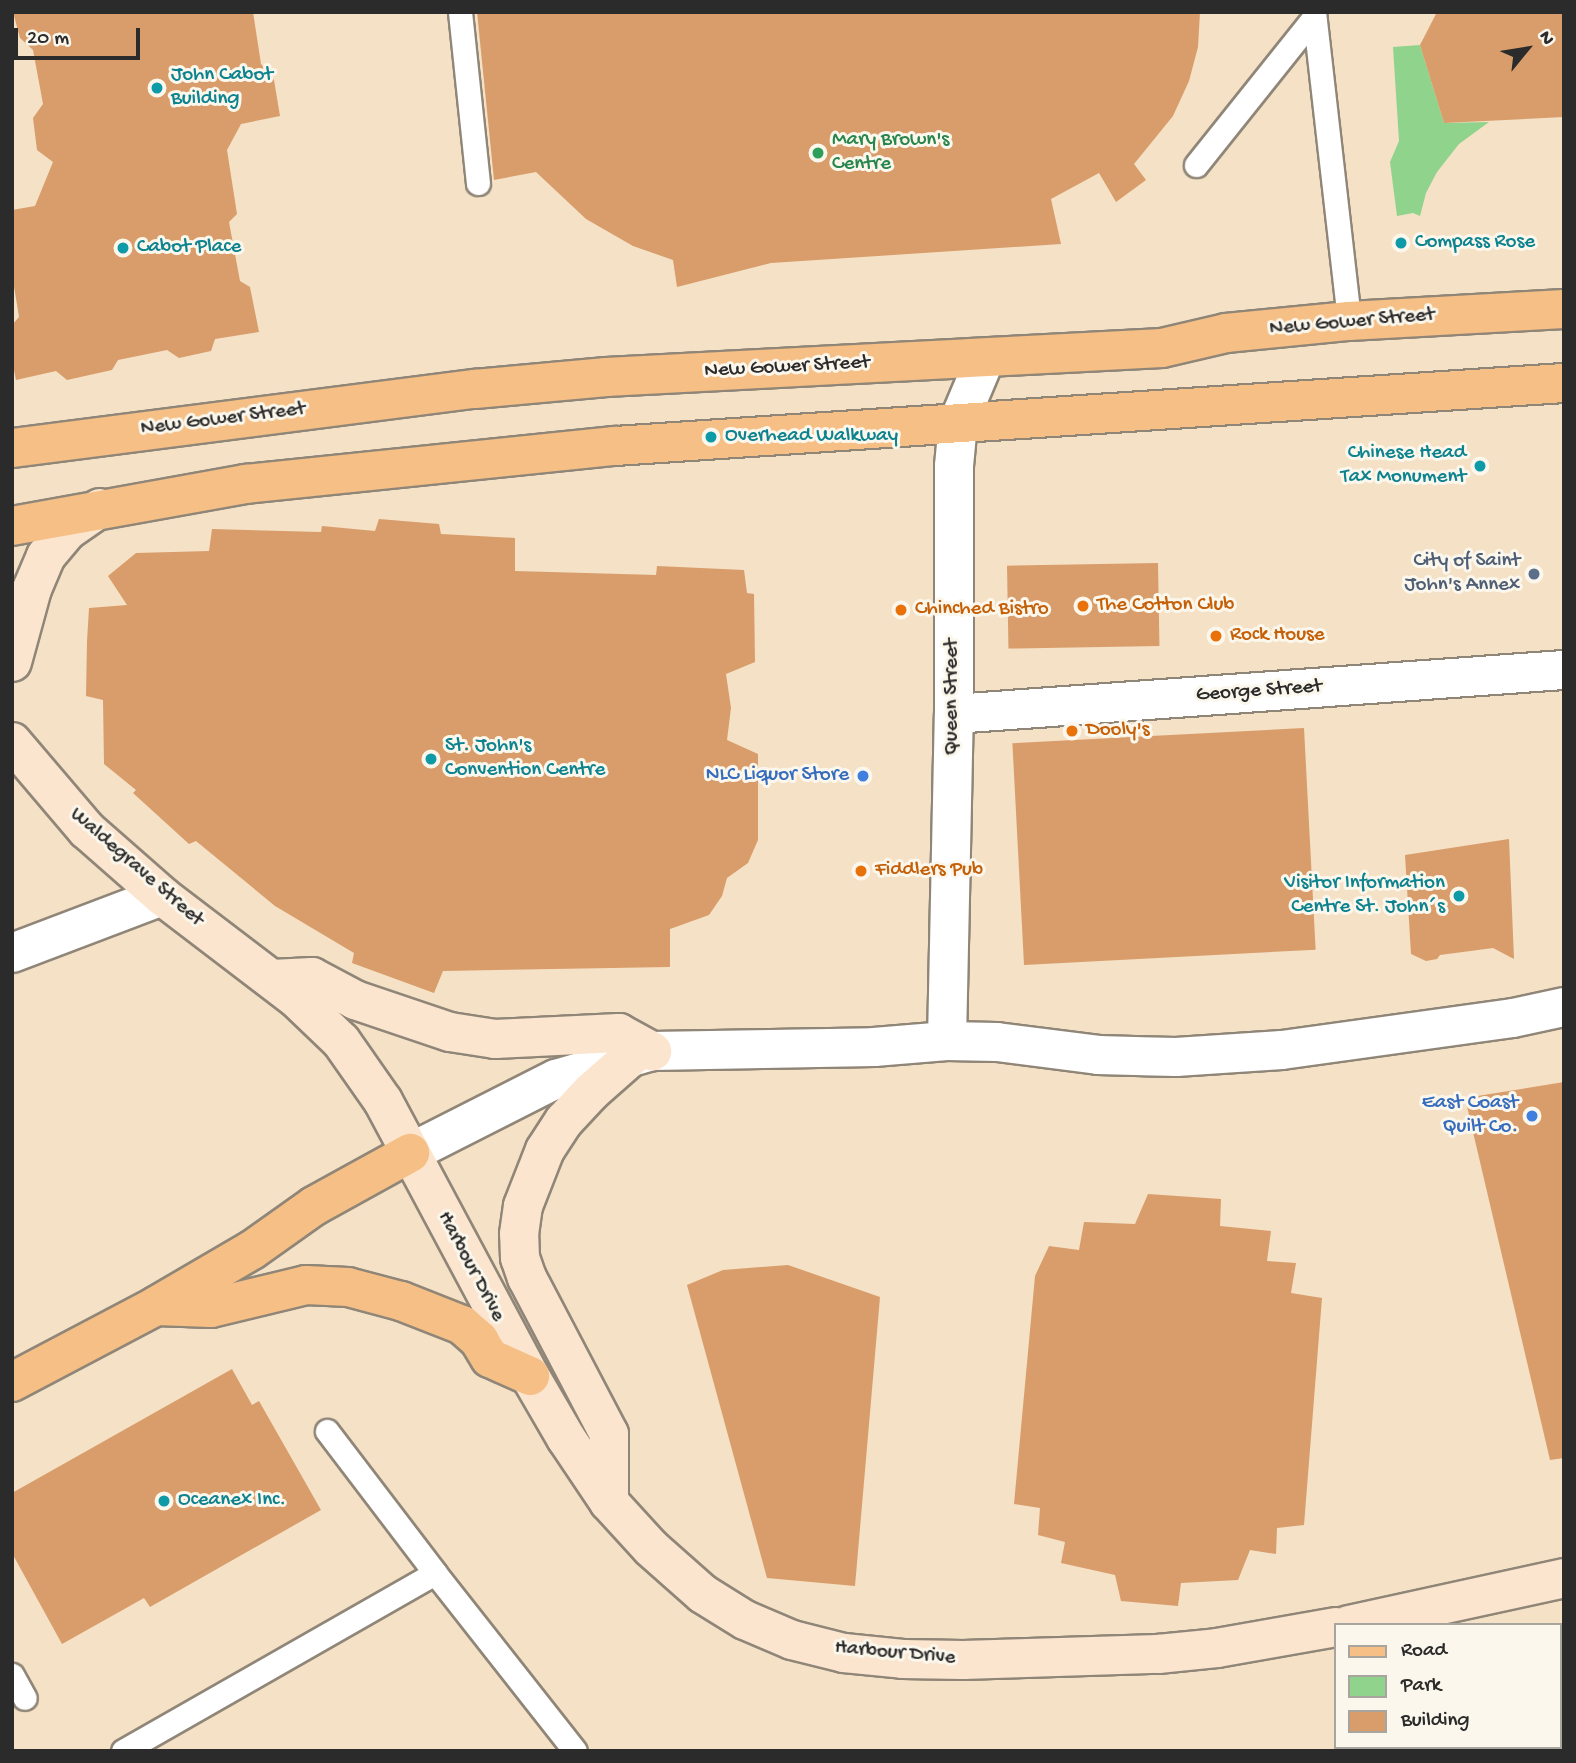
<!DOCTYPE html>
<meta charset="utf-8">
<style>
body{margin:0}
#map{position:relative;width:1576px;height:1763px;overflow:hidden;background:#f4e1c6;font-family:"Gochi Hand",sans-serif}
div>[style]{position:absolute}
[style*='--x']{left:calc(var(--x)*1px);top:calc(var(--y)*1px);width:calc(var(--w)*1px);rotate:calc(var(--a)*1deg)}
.green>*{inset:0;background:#8fd38c}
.building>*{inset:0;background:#d89d6a;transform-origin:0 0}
.roads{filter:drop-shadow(2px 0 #908678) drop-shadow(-2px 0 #908678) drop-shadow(0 2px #908678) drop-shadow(0 -2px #908678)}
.service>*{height:23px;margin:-11.5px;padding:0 11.5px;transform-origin:11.5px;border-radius:11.5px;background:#fff}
.minor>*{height:38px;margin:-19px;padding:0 19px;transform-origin:19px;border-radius:19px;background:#fff}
.tertiary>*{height:38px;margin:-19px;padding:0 19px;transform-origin:19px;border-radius:19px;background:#fff}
.secondary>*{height:38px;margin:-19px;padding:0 19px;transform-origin:19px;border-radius:19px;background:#fbe5cf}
.primary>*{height:38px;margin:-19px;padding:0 19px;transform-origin:19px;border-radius:19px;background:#f5bf86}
.dots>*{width:19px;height:19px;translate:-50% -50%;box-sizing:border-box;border:4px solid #fbf7ec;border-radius:50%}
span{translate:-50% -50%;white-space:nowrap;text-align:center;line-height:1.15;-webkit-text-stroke:6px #fbf7ec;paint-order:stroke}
.culture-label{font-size:21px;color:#0d838f}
.left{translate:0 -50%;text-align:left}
.right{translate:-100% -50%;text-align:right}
.leisure-label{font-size:21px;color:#27864d}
.street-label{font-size:21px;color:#2b2b2b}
.service-label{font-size:21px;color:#4e5e75}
.food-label{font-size:21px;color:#c56008}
.shop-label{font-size:21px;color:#366cbe}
.frame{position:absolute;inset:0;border:14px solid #2b2b2b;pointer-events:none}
.legend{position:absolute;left:1334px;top:1623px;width:228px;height:126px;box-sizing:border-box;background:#fbf7ec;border:2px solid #a8a59f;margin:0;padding:9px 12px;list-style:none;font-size:21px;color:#2b2b2b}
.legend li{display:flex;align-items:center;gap:14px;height:35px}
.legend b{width:35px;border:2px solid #a8a59f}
.north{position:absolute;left:1492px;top:14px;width:70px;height:70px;-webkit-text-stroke:5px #fbf7ec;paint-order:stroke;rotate:60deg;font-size:19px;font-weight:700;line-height:28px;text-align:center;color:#2b2b2b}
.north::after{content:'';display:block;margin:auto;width:24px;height:32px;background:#2b2b2b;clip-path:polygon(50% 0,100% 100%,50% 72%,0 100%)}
.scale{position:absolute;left:14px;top:28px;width:126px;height:32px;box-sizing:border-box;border:4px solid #2b2b2b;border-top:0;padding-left:9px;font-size:21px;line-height:24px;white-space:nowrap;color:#2b2b2b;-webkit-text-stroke:5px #fbf7ec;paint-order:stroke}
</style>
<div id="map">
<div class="green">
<div style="clip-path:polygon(1420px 45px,1444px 123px,1489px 122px,1459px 144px,1437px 172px,1426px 193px,1420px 216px,1413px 213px,1397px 216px,1390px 162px,1399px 141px,1393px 47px)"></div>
</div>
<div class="building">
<div style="clip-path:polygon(13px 12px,253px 12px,261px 64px,274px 80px,280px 116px,241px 124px,227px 150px,237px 214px,229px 222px,240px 281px,250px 287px,259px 332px,215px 339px,211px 351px,179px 358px,167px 350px,118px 360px,112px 370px,67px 380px,56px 371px,16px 380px,12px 360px,12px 325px,19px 317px,12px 274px,12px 210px,35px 206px,53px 162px,37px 150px,33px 118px,43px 104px,33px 50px,20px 38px)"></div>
<div style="clip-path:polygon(477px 12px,1200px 12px,1198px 47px,1189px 81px,1173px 116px,1134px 164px,1146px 180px,1116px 202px,1099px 173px,1051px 199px,1061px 244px,771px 263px,677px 287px,673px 260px,633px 246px,586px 219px,536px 172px,494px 180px)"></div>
<div style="clip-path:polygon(1437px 12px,1564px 12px,1564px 117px,1444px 123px,1420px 45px)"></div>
<div style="clip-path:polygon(379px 519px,439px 524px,441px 534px,515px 538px,515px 571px,656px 575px,657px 566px,744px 570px,747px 593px,754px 594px,755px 662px,726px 674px,731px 708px,727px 740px,758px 754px,758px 840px,748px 863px,727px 878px,722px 896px,709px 915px,670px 929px,670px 967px,443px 971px,434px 993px,352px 963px,354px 953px,275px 906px,196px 841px,189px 844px,133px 793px,136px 790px,104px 764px,103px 700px,86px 696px,87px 641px,89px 608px,127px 605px,108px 576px,136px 553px,209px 551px,212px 529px,321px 532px,322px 526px,375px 531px)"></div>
<div style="left:1158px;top:563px;width:83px;height:151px;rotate:89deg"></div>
<div style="left:1304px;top:728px;width:222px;height:292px;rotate:87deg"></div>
<div style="clip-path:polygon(1509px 839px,1514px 959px,1493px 948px,1440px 955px,1437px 959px,1426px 961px,1411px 954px,1405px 855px)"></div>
<div style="clip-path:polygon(1564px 1082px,1564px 1458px,1550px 1460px,1465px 1098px)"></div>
<div style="clip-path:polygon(1148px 1194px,1221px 1199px,1220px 1226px,1271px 1231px,1267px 1261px,1296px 1263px,1291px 1293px,1322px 1298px,1304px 1525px,1277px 1528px,1276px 1554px,1250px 1550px,1238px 1580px,1181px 1583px,1178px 1606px,1121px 1601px,1115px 1575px,1061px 1563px,1065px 1542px,1038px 1535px,1040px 1508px,1014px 1504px,1035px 1276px,1049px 1246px,1079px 1250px,1084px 1222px,1135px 1224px)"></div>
<div style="clip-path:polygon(788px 1265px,880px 1297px,855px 1586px,767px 1578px,687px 1285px,723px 1270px)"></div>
<div style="clip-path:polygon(232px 1369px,252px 1405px,259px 1401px,321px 1510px,150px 1607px,144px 1598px,62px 1644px,12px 1553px,12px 1493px)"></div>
</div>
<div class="roads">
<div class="service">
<div style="--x:460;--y:12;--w:172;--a:84"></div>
<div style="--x:1314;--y:12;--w:311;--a:83.5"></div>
<div style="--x:1196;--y:165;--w:189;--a:-51.4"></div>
<div style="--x:327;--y:1431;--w:178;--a:52.7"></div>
<div style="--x:12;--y:1675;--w:26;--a:61"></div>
<div style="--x:123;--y:1751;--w:359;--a:-29.7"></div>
<div style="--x:435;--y:1573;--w:226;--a:51.8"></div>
</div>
<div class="minor">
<div style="--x:954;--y:714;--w:612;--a:-4.13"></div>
<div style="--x:12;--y:953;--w:160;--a:-20.8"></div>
<div style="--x:947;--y:1041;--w:327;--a:-88.8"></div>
<div style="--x:954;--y:714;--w:248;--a:-90"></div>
<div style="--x:954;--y:466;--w:43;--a:-84.7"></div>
<div style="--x:958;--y:423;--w:69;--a:-67.1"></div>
</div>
<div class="tertiary">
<div style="--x:410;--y:1153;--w:164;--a:-26.9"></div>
<div style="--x:556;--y:1079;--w:100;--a:-16.3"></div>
<div style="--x:652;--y:1051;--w:222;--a:-1"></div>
<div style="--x:874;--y:1047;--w:73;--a:-4.7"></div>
<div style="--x:947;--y:1041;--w:50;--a:1.1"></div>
<div style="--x:997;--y:1042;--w:102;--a:7.3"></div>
<div style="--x:1098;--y:1055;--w:78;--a:1.5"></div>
<div style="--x:1176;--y:1057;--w:106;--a:-3.8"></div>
<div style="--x:1282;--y:1050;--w:233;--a:-7.9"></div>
<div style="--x:1513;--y:1018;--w:52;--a:-12.2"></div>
</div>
<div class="secondary">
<div style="--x:12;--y:662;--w:76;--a:-74.7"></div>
<div style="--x:32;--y:589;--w:36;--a:-67"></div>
<div style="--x:46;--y:556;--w:33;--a:-50"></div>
<div style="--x:67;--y:531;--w:40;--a:-34.9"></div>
<div style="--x:12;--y:742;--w:116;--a:49.6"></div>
<div style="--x:87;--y:830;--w:100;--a:41.3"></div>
<div style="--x:162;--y:896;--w:170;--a:37.3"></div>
<div style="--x:297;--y:999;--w:61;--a:43.7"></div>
<div style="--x:341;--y:1041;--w:73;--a:55"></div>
<div style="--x:383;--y:1101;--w:312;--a:61.9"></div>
<div style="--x:530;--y:1376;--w:72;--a:59.9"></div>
<div style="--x:566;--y:1438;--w:77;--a:56.1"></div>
<div style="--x:609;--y:1502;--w:62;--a:47.6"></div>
<div style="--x:651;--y:1548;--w:69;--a:41.5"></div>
<div style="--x:703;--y:1594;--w:49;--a:31.8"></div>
<div style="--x:745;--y:1620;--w:51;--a:23.1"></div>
<div style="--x:792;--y:1640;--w:54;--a:14"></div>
<div style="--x:844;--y:1653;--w:59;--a:5.8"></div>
<div style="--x:903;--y:1659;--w:60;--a:1"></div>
<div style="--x:963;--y:1660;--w:195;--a:-1.8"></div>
<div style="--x:1158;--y:1654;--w:59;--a:-5.8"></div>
<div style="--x:1217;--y:1648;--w:121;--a:-10"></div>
<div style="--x:272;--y:979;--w:40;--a:-2.9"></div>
<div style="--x:312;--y:977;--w:49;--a:28.1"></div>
<div style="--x:355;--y:1000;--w:100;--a:18.6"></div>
<div style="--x:450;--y:1032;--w:46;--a:8.8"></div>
<div style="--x:495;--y:1039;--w:124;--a:-2.8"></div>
<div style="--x:619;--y:1033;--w:38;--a:29"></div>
<div style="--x:609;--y:1502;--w:68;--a:-90"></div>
<div style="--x:609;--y:1434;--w:176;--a:-117.7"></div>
<div style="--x:527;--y:1278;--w:21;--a:-109"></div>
<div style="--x:520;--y:1258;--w:24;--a:-92"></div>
<div style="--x:519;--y:1234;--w:28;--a:-82"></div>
<div style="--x:523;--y:1206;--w:60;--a:-68.6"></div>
<div style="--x:545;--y:1150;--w:35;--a:-57"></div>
<div style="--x:564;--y:1121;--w:40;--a:-47"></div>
<div style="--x:591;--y:1092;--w:56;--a:-41.4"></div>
<div style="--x:1349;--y:1625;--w:220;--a:-12.3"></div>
</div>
<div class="primary">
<div style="--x:12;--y:448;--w:467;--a:-7.3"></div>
<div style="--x:475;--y:389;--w:132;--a:-5.2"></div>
<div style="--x:606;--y:377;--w:557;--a:-2.99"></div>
<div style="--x:1162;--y:348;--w:66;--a:-13.2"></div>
<div style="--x:1226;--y:333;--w:124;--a:-5.6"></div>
<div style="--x:1349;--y:321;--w:215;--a:-3.2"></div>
<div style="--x:12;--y:526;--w:238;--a:-10.2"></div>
<div style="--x:246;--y:484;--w:371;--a:-5.9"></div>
<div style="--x:615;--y:446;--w:951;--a:-3.8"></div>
<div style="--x:156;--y:1306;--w:55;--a:2.1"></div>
<div style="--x:211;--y:1308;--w:98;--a:-13.6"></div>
<div style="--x:306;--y:1285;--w:42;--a:2.7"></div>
<div style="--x:348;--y:1287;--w:55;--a:14.8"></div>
<div style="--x:401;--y:1301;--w:66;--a:21.5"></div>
<div style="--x:462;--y:1325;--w:23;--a:41"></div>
<div style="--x:479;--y:1340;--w:21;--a:59"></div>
<div style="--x:490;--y:1358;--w:44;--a:24.2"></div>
<div style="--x:12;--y:1382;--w:163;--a:-27.8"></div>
<div style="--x:156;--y:1306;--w:111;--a:-30.3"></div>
<div style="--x:252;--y:1250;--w:76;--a:-35.4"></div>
<div style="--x:314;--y:1206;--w:110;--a:-28.9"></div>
</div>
</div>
<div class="dots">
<div style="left:157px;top:88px;background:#0f9aa8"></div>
<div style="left:818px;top:153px;background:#2e9e5b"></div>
<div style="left:1401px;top:243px;background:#0f9aa8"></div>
<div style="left:123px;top:248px;background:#0f9aa8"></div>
<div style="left:711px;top:437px;background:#0f9aa8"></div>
<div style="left:1480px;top:466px;background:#0f9aa8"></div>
<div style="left:1534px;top:574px;background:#5c6f8a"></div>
<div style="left:1083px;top:606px;background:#e8710a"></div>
<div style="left:901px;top:610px;background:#e8710a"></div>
<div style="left:1216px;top:636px;background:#e8710a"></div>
<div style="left:1072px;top:731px;background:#e8710a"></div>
<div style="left:431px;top:759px;background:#0f9aa8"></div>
<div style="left:863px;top:776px;background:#3f7fe0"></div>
<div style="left:861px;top:871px;background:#e8710a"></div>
<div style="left:1459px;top:896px;background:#0f9aa8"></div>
<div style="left:1532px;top:1116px;background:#3f7fe0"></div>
<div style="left:164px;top:1501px;background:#0f9aa8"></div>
</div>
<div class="culture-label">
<span class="left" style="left:171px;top:88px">John Cabot<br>Building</span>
<span class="left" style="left:1415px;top:243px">Compass Rose</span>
<span class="left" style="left:137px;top:248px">Cabot Place</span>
<span class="left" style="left:725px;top:437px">Overhead Walkway</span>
<span class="right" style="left:1466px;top:466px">Chinese Head<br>Tax Monument</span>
<span class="left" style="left:445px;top:759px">St. John's<br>Convention Centre</span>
<span class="right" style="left:1445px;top:896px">Visitor Information<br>Centre St. John´s</span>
<span class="left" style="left:178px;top:1501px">Oceanex Inc.</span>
</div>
<div class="leisure-label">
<span class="left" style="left:832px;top:153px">Mary Brown's<br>Centre</span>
</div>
<div class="street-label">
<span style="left:1352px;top:323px;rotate:-5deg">New Gower Street</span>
<span style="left:787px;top:368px;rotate:-3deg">New Gower Street</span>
<span style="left:223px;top:420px;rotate:-7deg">New Gower Street</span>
<span style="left:1259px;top:692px;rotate:-4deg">George Street</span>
<span style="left:953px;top:697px;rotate:-90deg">Queen Street</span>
<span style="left:136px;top:868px;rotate:41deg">Waldegrave Street</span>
<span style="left:470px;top:1267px;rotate:62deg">Harbour Drive</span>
<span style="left:895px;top:1654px;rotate:5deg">Harbour Drive</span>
</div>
<div class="service-label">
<span class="right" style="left:1520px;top:574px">City of Saint<br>John's Annex</span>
</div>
<div class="food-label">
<span class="left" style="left:1097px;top:606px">The Cotton Club</span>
<span class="left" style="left:915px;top:610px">Chinched Bistro</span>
<span class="left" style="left:1230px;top:636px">Rock House</span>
<span class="left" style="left:1086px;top:731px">Dooly's</span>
<span class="left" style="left:875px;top:871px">Fiddlers Pub</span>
</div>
<div class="shop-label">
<span class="right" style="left:849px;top:776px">NLC Liquor Store</span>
<span class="right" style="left:1518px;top:1116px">East Coast<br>Quilt Co.</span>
</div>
<div class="frame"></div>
<ul class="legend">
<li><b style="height:9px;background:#f5bf86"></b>Road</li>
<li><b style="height:19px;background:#8fd38c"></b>Park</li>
<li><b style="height:19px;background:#d89d6a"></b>Building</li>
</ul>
<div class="north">N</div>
<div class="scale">20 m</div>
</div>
